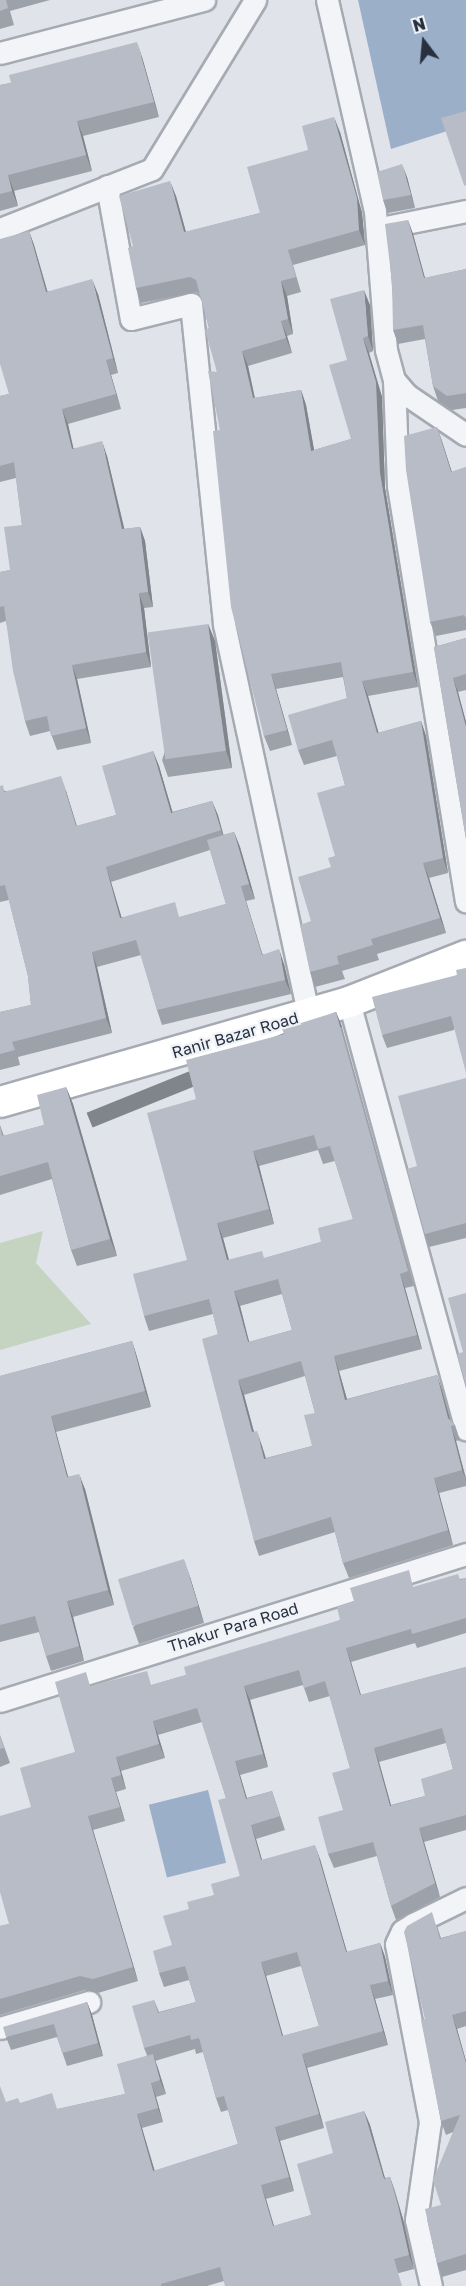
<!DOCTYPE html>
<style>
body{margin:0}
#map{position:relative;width:466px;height:2286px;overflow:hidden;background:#e0e3e9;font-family:"Golos Text",sans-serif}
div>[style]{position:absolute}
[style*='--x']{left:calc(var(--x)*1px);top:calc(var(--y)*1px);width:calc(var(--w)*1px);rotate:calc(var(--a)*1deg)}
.green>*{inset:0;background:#c5d3c1}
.water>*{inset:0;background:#9bafc9;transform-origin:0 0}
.roads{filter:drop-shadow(2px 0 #a5aab3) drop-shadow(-2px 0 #a5aab3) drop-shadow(0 2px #a5aab3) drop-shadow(0 -2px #a5aab3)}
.minor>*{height:21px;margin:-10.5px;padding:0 10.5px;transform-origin:10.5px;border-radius:10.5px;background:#f2f4f7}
.secondary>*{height:30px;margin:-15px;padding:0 15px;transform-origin:15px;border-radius:15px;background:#fff}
.wall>*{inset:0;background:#9da2aa}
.shaded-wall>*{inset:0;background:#80848b;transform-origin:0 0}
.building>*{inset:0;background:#b7bcc6;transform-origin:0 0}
span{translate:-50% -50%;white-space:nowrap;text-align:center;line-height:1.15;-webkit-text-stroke:4.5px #eff2f6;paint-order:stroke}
.street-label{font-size:16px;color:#283040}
.north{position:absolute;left:394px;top:12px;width:60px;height:60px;-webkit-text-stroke:4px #eff2f6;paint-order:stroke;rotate:344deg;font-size:16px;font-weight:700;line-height:24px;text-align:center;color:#283040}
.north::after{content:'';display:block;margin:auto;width:21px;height:27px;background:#283040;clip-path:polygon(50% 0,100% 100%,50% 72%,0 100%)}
</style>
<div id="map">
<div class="green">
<div style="clip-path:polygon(43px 1231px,36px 1263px,91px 1324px,0 1350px,0 1243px)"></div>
</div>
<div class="water">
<div style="clip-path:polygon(358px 0,466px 0,466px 125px,391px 149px)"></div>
<div style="left:208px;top:1790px;width:75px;height:61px;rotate:76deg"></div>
</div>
<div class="roads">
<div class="minor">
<div style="--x:327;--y:0;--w:216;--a:77.2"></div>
<div style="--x:375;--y:211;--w:139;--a:85.5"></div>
<div style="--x:386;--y:350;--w:31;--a:75"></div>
<div style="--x:394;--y:380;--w:106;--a:87.8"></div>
<div style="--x:398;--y:486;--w:421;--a:80.7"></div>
<div style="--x:0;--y:53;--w:211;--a:-14.6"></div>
<div style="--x:107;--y:186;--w:135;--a:79.8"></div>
<div style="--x:131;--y:319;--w:62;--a:-14"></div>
<div style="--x:191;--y:304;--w:322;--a:84.1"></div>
<div style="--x:224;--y:624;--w:399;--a:77.8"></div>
<div style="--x:381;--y:228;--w:87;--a:-11.3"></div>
<div style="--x:0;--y:229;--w:163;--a:-21.5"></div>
<div style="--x:152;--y:169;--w:198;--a:-58.6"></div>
<div style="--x:394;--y:380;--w:20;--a:49"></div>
<div style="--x:407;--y:395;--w:71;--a:34.1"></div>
<div style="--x:349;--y:1002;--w:443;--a:74.7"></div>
<div style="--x:0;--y:1701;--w:489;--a:-17.5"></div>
<div style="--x:0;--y:2028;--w:93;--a:-16.3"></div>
<div style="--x:431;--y:2286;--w:68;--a:-102.8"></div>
<div style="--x:416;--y:2220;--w:99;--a:-81.9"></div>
<div style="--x:430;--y:2122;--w:181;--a:-100.8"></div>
<div style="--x:396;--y:1944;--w:14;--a:-65"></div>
<div style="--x:402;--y:1931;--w:13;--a:-32"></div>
<div style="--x:413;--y:1924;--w:59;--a:-26.1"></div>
</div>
<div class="secondary">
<div style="--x:0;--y:1102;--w:363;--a:-16"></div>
<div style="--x:349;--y:1002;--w:126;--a:-21.5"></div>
</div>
</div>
<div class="wall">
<div style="clip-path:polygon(0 0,50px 0,10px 11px,14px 25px,0 29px)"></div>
<div style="clip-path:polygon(142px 57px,159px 117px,83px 136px,92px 171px,14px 191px,18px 206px,0 211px,0 85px)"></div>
<div style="clip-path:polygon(340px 132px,362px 213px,365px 245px,293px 265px,301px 292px,287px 296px,293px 334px,287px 336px,292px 353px,248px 366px,255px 398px,301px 390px,306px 405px,314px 450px,351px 439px,347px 360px,370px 305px,373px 351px,369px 353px,382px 397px,385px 488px,418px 687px,368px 696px,378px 733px,421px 721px,426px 736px,448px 873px,429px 878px,446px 933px,377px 954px,379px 960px,342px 971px,345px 979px,315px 987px,310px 972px,311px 921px,335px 856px,345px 785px,337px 756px,304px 765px,298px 750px,347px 698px,343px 677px,276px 689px,292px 745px,270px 751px,264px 736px,220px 430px,217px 372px,209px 328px,200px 294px,196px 292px,141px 303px,136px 288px,133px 246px,176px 196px,186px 232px,260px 213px,308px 150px)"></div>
<div style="clip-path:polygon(407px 177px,415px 208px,388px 213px,383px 200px)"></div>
<div style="clip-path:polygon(408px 220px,413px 234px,425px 278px,466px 269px,466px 408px,452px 410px,438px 401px,433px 386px,425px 339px,398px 344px,393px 330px)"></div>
<div style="clip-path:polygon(29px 231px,34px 245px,47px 291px,98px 294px,118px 373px,111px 375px,121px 409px,68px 424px,73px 448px,107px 456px,124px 529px,140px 527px,145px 541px,153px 607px,144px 608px,151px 667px,77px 679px,91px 743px,57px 750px,50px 731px,30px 736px,25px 721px,6px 621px,0 623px,0 572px,10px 570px,22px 525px,16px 478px,0 482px,0 396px,9px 394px)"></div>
<div style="clip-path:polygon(437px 427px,452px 472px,466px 467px,466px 630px,436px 636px,430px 622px)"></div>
<div style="clip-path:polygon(208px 624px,215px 641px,232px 768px,168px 777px,162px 760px)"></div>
<div style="clip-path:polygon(466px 638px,466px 690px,458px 692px,466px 722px,466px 839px,434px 647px)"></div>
<div style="clip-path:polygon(evenodd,153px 751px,159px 766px,172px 812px,212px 801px,223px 835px,234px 832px,240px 847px,255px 899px,246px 901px,262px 954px,284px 964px,291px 994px,162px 1025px,157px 1010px,141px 955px,97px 967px,112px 1033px,18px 1057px,20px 1065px,0 1070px,0 1012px,31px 1005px,28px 976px,9px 900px,0 902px,0 786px,5px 791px,66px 791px,77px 826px,116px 815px,153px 751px,210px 850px,226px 904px,180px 917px,121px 917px,111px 882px,210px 850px)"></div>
<div style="clip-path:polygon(457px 975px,454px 1030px,387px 1048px,382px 1035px)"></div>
<div style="clip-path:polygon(evenodd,336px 1012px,342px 1027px,414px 1286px,405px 1288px,422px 1349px,339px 1371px,347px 1399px,437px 1375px,442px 1390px,450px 1420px,455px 1425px,460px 1440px,456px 1441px,466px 1478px,466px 1486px,439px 1493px,453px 1545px,349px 1578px,343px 1563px,335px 1532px,259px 1556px,254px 1541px,218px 1334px,213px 1314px,149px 1331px,144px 1316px,187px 1260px,196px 1099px,284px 1034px,336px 1012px,318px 1150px,323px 1164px,335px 1161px,353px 1219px,321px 1242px,265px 1258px,229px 1260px,223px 1238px,274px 1224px,259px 1166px,318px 1150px,336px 1012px,282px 1294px,292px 1330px,249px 1342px,240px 1306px,282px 1294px,336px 1012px,305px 1376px,315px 1413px,312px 1446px,266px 1458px,262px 1446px,254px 1432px,244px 1395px,305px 1376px)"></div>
<div style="clip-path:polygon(466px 1078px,466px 1238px,429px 1247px,425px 1234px,417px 1166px)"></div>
<div style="clip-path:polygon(66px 1087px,73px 1104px,117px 1256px,77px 1266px,71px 1250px,52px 1179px,0 1195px,0 1125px,4px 1136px,44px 1125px)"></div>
<div style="clip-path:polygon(132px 1341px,137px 1357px,151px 1407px,56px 1432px,68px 1476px,85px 1489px,114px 1605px,73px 1617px,84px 1661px,51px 1671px,46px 1656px,39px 1632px,0 1642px,0 1376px)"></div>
<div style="clip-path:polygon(190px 1577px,204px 1623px,139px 1644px,133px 1627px)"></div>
<div style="clip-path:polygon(evenodd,466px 1578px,466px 1633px,417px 1648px,415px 1643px,351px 1662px,361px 1695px,466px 1667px,466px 1830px,424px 1842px,440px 1897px,396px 1920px,391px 1906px,377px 1856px,334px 1868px,328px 1854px,343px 1810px,350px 1768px,330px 1696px,309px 1702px,303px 1685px,250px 1700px,268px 1767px,240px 1775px,247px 1798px,272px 1791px,285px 1830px,256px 1839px,262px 1860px,320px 1859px,347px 1952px,380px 1943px,385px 1957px,393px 1995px,375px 1999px,388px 2045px,307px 2068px,324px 2128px,280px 2141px,294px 2191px,266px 2199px,274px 2226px,311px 2215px,333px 2153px,364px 2111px,370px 2125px,385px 2178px,390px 2177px,395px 2191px,403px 2219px,414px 2269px,399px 2273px,224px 2281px,207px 2286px,0 2286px,6px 2102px,58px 2109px,125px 2094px,147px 2055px,144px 2048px,154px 2000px,159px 2012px,196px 2002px,189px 1980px,164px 1987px,159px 1973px,189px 1909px,214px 1895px,240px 1876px,226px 1798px,202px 1722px,158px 1735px,165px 1758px,121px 1771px,126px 1789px,116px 1792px,125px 1821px,93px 1830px,138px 1981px,98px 1993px,85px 1990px,0 2015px,0 1926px,9px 1924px,31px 1807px,75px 1752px,91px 1685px,152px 1685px,186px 1675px,340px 1620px,415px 1587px,466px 1578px,446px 1743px,453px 1769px,425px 1796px,391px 1805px,379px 1762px,446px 1743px,466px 1578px,301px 1966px,319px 2026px,283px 2036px,266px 1976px,301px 1966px,466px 1578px,195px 2049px,196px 2054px,203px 2052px,216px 2098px,221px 2112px,228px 2110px,238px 2144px,154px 2171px,142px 2128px,163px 2122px,156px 2097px,166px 2094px,155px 2061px,195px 2049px)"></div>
<div style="clip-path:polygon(0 1735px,10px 1763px,0 1767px)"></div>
<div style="clip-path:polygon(437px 1926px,441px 1938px,466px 1931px,466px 2026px,457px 2029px,466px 2061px,466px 2270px,442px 2277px,437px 2263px,441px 2205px,453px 2132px,446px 2135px,441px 2121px,425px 2019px)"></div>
<div style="clip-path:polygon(87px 2002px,92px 2015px,103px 2056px,67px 2066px,57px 2037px,11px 2050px,6px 2037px)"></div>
</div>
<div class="shaded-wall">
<div style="clip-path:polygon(137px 42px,142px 57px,159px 117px,154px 102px)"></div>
<div style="clip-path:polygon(334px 117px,340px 132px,362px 213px,365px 245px,359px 230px)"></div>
<div style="clip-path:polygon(77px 121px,83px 136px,92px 171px,86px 155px)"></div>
<div style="clip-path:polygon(402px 164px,407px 177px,415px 208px,411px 195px)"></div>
<div style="clip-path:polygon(8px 175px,14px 191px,18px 206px,12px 191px)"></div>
<div style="clip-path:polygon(170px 181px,176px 196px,190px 247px,184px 232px)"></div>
<div style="clip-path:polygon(408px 220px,413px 234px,429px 293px,424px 278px)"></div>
<div style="clip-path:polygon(29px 231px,34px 245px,52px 307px,46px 292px)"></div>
<div style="clip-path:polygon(92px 279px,98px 294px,118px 373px,113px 358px)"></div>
<div style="clip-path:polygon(281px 281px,287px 296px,293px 334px,288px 319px)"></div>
<div style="clip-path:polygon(364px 290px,370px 305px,373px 351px,368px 336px)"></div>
<div style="clip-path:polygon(281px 321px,287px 336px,292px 353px,286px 338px)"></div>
<div style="clip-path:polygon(363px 338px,369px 353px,382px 397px,385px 488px,418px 687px,413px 672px,380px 473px)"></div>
<div style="clip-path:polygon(242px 351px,248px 366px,258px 414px,253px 398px)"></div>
<div style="clip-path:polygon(106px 360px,111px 375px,121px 409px,116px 394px)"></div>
<div style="clip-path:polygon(301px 390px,306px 405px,317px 466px,311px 451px)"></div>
<div style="clip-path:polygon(62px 409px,68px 424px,77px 464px,72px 449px)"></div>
<div style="clip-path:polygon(437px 427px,442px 441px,456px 486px,451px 472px)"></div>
<div style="clip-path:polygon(102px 441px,107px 456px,128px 544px,122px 529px)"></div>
<div style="clip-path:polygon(140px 527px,145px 541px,153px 607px,148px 592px)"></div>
<div style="clip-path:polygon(139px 593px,144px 608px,151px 667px,146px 652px)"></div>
<div style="clip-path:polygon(208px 624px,215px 641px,232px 768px,226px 751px)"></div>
<div style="clip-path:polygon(72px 665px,77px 679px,91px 743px,86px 728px)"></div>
<div style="clip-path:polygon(271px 674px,276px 689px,292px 745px,287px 730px)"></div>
<div style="clip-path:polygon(453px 678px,458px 692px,466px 722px,466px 727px)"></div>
<div style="clip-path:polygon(362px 681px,368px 696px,383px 748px,377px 733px)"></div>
<div style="clip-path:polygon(421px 721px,426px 736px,448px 873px,443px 858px)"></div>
<div style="clip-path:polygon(153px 751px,159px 766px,177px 827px,171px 813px)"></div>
<div style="clip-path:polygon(61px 776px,66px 791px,81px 841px,76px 826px)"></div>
<div style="clip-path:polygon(212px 801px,218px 815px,226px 844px,221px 830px)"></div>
<div style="clip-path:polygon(234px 832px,240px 847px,255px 899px,249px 884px)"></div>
<div style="clip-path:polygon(423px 863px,429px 878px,446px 933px,440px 918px)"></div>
<div style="clip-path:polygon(106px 867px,111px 882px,126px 932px,120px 918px)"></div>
<div style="clip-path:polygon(241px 886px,246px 901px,267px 969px,262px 955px)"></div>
<div style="clip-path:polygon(279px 949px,284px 964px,291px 994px,285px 980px)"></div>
<div style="clip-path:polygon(92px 952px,97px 967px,112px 1033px,106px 1018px)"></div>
<div style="left:336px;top:1012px;width:16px;height:269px;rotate:68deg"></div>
<div style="clip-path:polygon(66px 1087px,73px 1104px,117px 1256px,110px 1239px)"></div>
<div style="clip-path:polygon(253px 1151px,259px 1166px,274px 1224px,269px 1209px)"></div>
<div style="clip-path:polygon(217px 1223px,223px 1238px,233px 1275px,227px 1260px)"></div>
<div style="clip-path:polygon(400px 1274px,405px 1288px,422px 1349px,417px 1335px)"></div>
<div style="clip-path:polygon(234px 1291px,240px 1306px,253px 1357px,248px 1342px)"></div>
<div style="clip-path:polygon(132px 1341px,137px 1357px,151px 1407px,145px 1391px)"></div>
<div style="clip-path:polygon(334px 1356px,339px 1371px,351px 1414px,345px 1400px)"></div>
<div style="clip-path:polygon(437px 1375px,442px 1390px,452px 1426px,448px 1418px)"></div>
<div style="clip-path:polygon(238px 1380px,244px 1395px,258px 1447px,252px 1432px)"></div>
<div style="clip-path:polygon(51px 1416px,56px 1432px,72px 1492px,67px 1477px)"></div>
<div style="clip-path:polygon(451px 1426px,456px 1441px,466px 1480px,462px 1470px)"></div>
<div style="clip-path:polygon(257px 1431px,262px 1446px,270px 1474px,264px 1459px)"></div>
<div style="clip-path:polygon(79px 1474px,85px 1489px,114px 1605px,108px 1590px)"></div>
<div style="clip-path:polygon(434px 1478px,439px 1493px,453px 1545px,448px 1530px)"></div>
<div style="clip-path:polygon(184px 1559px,190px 1577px,204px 1623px,198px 1606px)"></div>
<div style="clip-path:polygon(67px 1601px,73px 1617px,84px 1661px,79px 1646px)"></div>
<div style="clip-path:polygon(346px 1648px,351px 1662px,365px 1709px,360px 1695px)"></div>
<div style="clip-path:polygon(244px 1686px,250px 1700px,268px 1767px,263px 1754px)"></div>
<div style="clip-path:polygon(153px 1721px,158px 1735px,165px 1758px,159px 1744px)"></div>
<div style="clip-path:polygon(374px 1748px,379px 1762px,395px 1820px,390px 1806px)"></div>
<div style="clip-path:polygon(116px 1757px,121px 1771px,126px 1789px,121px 1775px)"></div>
<div style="clip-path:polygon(235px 1761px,240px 1775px,251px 1813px,246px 1799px)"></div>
<div style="clip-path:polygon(111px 1778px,116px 1792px,125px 1821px,120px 1807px)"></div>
<div style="clip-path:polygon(88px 1816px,93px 1830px,138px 1981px,133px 1967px)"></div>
<div style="clip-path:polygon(251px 1825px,256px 1839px,266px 1874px,261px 1860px)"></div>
<div style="clip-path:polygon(419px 1828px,424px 1842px,440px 1897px,435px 1883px)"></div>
<div style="clip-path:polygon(315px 1845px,320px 1859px,351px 1966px,346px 1952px)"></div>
<div style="clip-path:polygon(380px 1943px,385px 1957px,393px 1995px,388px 1981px)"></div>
<div style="clip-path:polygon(261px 1962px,266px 1976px,287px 2050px,282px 2036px)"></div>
<div style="clip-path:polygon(370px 1985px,375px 1999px,388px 2045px,383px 2031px)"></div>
<div style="clip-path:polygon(87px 2002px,92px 2015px,103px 2056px,98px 2043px)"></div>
<div style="clip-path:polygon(452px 2015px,457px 2029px,466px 2061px,466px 2064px)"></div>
<div style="clip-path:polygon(153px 2054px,158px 2068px,166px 2094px,160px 2080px)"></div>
<div style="clip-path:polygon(302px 2054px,307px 2068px,324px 2128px,319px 2114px)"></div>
<div style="clip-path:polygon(151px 2083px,156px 2097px,163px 2122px,158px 2108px)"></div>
<div style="clip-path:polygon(364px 2111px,370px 2125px,389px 2193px,384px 2179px)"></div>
<div style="clip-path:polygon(137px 2114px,142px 2128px,159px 2185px,153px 2171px)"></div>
<div style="clip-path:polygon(275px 2127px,280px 2141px,294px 2191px,289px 2177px)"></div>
<div style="clip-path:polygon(390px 2177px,403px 2219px,414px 2269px,409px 2255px)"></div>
<div style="clip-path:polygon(261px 2185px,266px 2199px,278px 2240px,273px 2226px)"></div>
</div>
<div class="building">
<div style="clip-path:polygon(0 0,6px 0,8px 8px,0 11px)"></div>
<div style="clip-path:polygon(137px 42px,154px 102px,77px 121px,86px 155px,8px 175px,12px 191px,0 194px,0 85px,11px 83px,9px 75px)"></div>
<div style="clip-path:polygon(466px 111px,466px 186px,464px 185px,441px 118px)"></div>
<div style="clip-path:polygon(334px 117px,357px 198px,359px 230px,288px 250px,296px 277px,281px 281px,288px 319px,281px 321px,286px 338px,242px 351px,253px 398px,301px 390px,311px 451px,351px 439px,329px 365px,347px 360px,330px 299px,364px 290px,368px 336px,363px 338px,376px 382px,380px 473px,413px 672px,362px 681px,377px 733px,421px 721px,443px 858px,423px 863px,440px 918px,371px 939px,373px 945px,337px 956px,339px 964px,310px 972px,300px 925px,311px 921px,298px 877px,331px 867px,328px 858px,335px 856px,317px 793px,345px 785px,332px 740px,298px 750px,288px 715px,347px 698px,341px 662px,271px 674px,287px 730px,264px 736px,231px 607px,213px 431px,220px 430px,208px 371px,217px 372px,205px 330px,209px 328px,196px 280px,190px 277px,136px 288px,128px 248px,133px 246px,119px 196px,170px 181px,184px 232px,260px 213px,247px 167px,308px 150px,302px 126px)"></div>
<div style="clip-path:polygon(402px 164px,411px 195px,383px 200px,377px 172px)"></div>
<div style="clip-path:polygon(408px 220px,424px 278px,466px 269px,466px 393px,447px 396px,433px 386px,423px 325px,393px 330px,392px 282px,385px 224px)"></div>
<div style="clip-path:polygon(29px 231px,46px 292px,92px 279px,113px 358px,106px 360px,116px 394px,62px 409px,72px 449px,102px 441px,122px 529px,140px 527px,148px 592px,139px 593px,146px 652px,72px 665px,86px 728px,51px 736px,47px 716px,25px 721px,13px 671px,4px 606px,0 607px,0 572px,10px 570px,4px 527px,22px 525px,14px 462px,0 466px,0 396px,9px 394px,0 364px,0 239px)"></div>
<div style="clip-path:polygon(437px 427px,451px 472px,466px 467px,466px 618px,464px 615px,430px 622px,406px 470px,404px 436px)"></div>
<div style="left:208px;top:624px;width:128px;height:61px;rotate:82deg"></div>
<div style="clip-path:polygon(466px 638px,466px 674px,453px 678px,466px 727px,466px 839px,434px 647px)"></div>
<div style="clip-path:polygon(153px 751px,171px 813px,212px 801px,221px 830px,106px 867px,120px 918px,175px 902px,179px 917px,226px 904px,207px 840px,234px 832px,249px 884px,241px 886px,262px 955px,279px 949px,285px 980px,157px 1010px,136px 940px,92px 952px,106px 1018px,12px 1042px,15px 1050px,0 1054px,0 1012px,31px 1005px,28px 976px,5px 885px,0 886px,0 786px,3px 785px,4px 792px,61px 776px,76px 826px,116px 815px,102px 766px)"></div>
<div style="clip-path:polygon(466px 968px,466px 1073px,451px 1016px,382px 1035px,372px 997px,457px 975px,456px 970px)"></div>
<div style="clip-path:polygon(evenodd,336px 1012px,408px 1271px,400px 1274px,417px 1335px,334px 1356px,345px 1400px,437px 1375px,448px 1418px,455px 1425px,451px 1426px,462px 1470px,434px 1478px,448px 1530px,343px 1563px,331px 1517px,254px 1541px,202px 1339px,218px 1334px,209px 1299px,144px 1316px,133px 1274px,187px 1260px,147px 1113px,196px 1099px,186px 1060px,284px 1034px,282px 1029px,336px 1012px,314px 1135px,318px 1149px,330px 1146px,353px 1219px,318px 1228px,321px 1242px,264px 1258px,262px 1251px,227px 1260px,217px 1223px,269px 1209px,253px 1151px,314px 1135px,336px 1012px,278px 1279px,292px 1330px,248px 1342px,234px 1291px,278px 1279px,336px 1012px,301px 1361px,315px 1413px,304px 1415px,312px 1446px,264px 1459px,257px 1431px,252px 1432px,238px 1380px,301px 1361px)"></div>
<div style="clip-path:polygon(466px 1078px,466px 1223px,425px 1234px,407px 1169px,417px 1166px,398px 1096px)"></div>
<div style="clip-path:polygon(66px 1087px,110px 1239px,71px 1250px,48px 1162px,0 1176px,0 1127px,2px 1136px,44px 1125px,37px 1095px)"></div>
<div style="clip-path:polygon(466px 1293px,466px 1385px,457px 1354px,463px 1352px,448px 1298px)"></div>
<div style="clip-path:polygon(132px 1341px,145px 1391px,51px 1416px,67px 1477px,79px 1474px,108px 1590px,67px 1601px,79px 1646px,46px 1656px,35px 1616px,0 1625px,0 1376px)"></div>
<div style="left:184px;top:1559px;width:49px;height:69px;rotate:73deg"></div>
<div style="clip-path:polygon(evenodd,409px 1570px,413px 1587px,458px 1574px,460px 1580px,466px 1578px,466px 1618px,412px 1634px,411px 1629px,346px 1648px,360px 1695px,466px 1667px,466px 1815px,419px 1828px,435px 1883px,391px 1906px,373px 1842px,328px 1854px,318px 1817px,343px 1810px,332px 1773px,350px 1768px,325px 1681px,304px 1688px,299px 1670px,244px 1686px,263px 1754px,235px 1761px,246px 1799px,272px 1791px,280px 1816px,251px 1825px,261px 1860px,315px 1845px,346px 1952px,380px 1943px,388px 1981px,370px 1985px,383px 2031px,302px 2054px,319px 2114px,275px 2127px,289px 2177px,261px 2185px,273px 2226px,311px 2215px,297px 2164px,333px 2153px,325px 2122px,364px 2111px,384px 2179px,390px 2177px,398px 2205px,409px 2255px,394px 2259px,402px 2286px,225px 2286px,220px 2267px,161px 2284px,161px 2286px,0 2286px,0 2086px,6px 2102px,18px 2098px,20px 2103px,52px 2093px,57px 2109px,125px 2094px,117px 2064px,153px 2054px,160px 2080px,151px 2083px,158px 2108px,137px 2114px,153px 2171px,238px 2144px,224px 2096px,216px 2098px,199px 2038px,191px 2040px,190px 2035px,144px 2048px,132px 2006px,154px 2000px,158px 2013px,196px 2002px,185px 1966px,159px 1973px,153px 1951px,172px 1945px,163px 1916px,189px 1909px,187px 1902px,214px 1895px,211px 1884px,240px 1876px,218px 1800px,226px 1798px,197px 1708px,153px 1721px,159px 1744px,116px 1757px,121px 1775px,111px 1778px,120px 1807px,88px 1816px,133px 1967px,93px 1979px,80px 1976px,0 1999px,0 1926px,9px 1924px,0 1892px,0 1816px,31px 1807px,20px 1768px,75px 1752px,55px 1682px,86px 1672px,90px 1686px,147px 1671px,151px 1685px,186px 1675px,184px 1667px,340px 1620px,337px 1607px,354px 1601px,350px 1588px,409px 1570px,442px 1728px,453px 1769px,421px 1779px,425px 1796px,390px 1806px,374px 1748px,442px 1728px,409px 1570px,297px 1952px,319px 2026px,282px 2036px,261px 1962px,297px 1952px)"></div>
<div style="clip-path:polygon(0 1736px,4px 1748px,0 1749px)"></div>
<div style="clip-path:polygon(432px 1912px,440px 1939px,466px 1931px,466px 2011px,452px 2015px,466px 2063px,466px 2254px,437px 2263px,425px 2209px,441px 2205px,433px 2180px,460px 2115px,441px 2121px,421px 2020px,425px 2019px,404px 1932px,407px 1926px)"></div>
<div style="clip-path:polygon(87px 2002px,98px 2043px,62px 2053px,54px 2024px,6px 2037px,3px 2027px)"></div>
</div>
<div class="street-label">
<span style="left:235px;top:1035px;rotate:-16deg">Ranir Bazar Road</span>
<span style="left:233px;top:1627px;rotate:-17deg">Thakur Para Road</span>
</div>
<div class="north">N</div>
</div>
